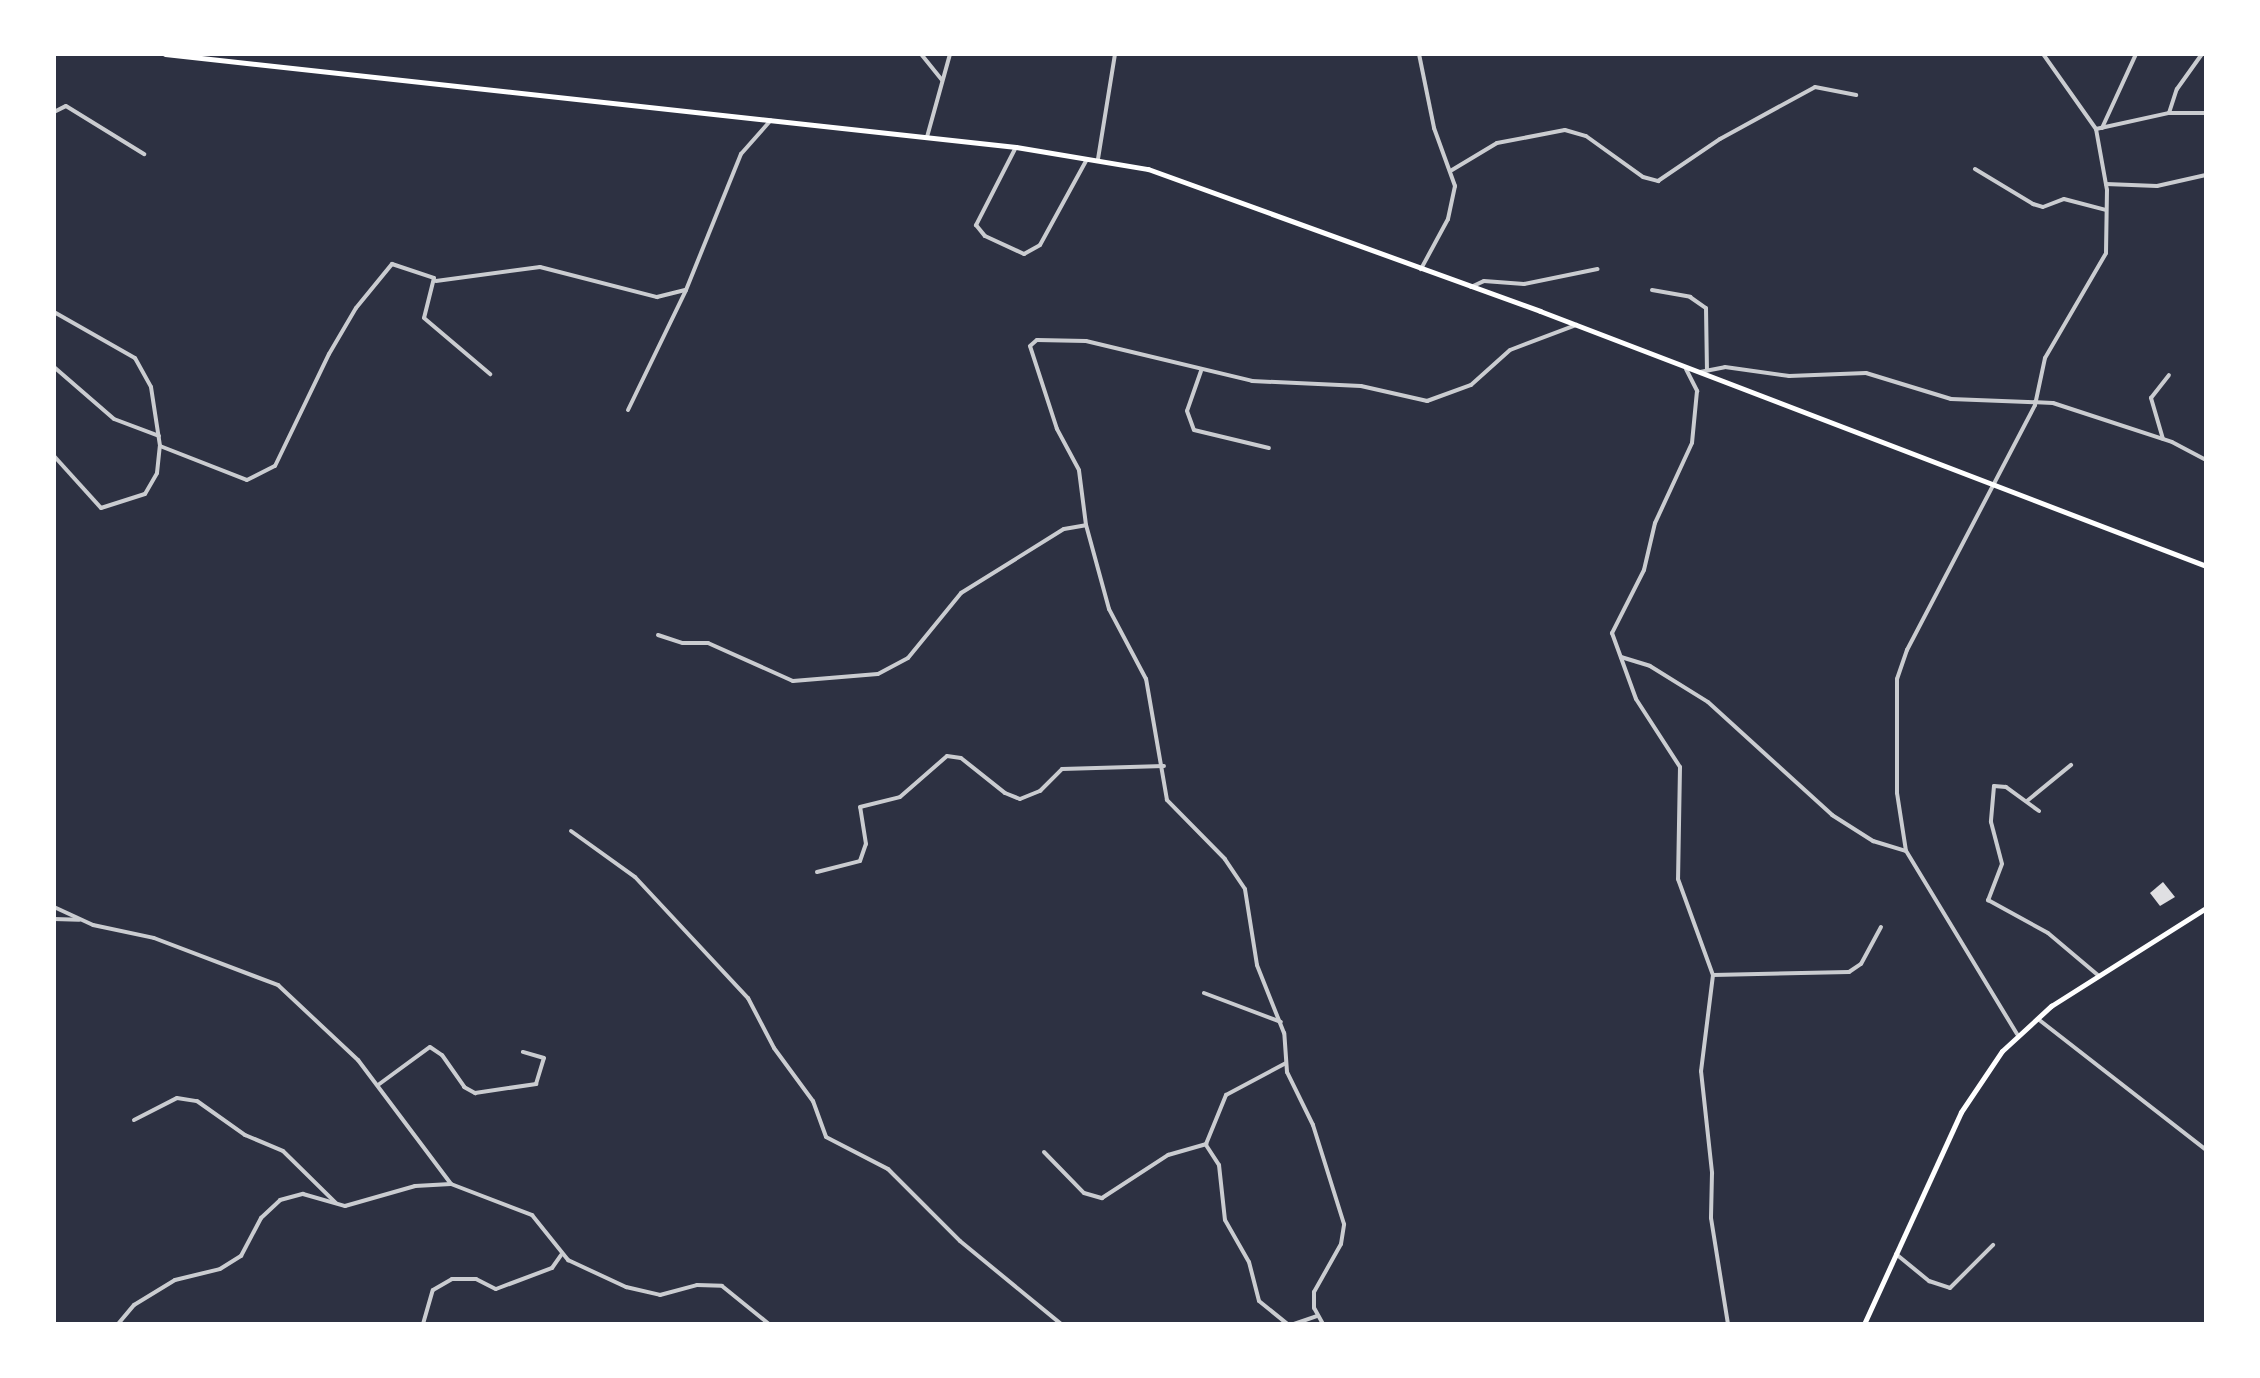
<!DOCTYPE html>
<style>
body{margin:0}
#map{position:relative;width:2260px;height:1378px;overflow:hidden;background:#2d3142;font-family:Poppins,sans-serif}
div>[style]{position:absolute}
[style*='--x']{left:calc(var(--x)*1px);top:calc(var(--y)*1px);width:calc(var(--w)*1px);rotate:calc(var(--a)*1deg)}
.building>*{inset:0;background:#e0e0e3}
.minor>*{height:4px;margin:-2px;padding:0 2px;transform-origin:2px;border-radius:2px;background:#caccd0}
.secondary>*{height:5px;margin:-2.5px;padding:0 2.5px;transform-origin:2.5px;border-radius:2.5px;background:#fff}
span{translate:-50% -50%;white-space:nowrap;text-align:center;line-height:1.15;-webkit-text-stroke:6px #fff;paint-order:stroke}
.frame{position:absolute;inset:0;border:56px solid #fff;pointer-events:none}
</style>
<div id="map">
<div class="building">
<div style="clip-path:polygon(2163px 882px,2175px 897px,2160px 906px,2150px 893px)"></div>
</div>
<div class="minor">
<div style="--x:921;--y:54;--w:33;--a:51"></div>
<div style="--x:1419;--y:54;--w:76;--a:78.5"></div>
<div style="--x:1434;--y:128;--w:62;--a:70.1"></div>
<div style="--x:1455;--y:186;--w:34;--a:102"></div>
<div style="--x:1448;--y:219;--w:57;--a:118.4"></div>
<div style="--x:54;--y:112;--w:13;--a:-27"></div>
<div style="--x:66;--y:106;--w:92;--a:31.6"></div>
<div style="--x:2169;--y:113;--w:25;--a:-72"></div>
<div style="--x:2177;--y:89;--w:43;--a:-54.5"></div>
<div style="--x:2102;--y:128;--w:81;--a:-65.3"></div>
<div style="--x:2096;--y:129;--w:75;--a:-12.4"></div>
<div style="--x:2169;--y:113;--w:37;--a:0"></div>
<div style="--x:927;--y:137;--w:86;--a:-74.5"></div>
<div style="--x:1016;--y:147;--w:88;--a:117.1"></div>
<div style="--x:976;--y:225;--w:14;--a:51"></div>
<div style="--x:985;--y:236;--w:43;--a:24.8"></div>
<div style="--x:1024;--y:254;--w:18;--a:-29"></div>
<div style="--x:1040;--y:245;--w:98;--a:-61.3"></div>
<div style="--x:1098;--y:159;--w:106;--a:-80.8"></div>
<div style="--x:1975;--y:169;--w:68;--a:31.1"></div>
<div style="--x:2033;--y:204;--w:10;--a:17"></div>
<div style="--x:2043;--y:207;--w:22;--a:-21"></div>
<div style="--x:2064;--y:199;--w:43;--a:14.7"></div>
<div style="--x:1452;--y:170;--w:52;--a:-31"></div>
<div style="--x:1497;--y:143;--w:69;--a:-10.8"></div>
<div style="--x:1565;--y:130;--w:22;--a:16"></div>
<div style="--x:1586;--y:136;--w:70;--a:35.7"></div>
<div style="--x:1643;--y:177;--w:16;--a:15"></div>
<div style="--x:1658;--y:181;--w:75;--a:-34.1"></div>
<div style="--x:1720;--y:139;--w:108;--a:-28.7"></div>
<div style="--x:1815;--y:87;--w:42;--a:11"></div>
<div style="--x:2106;--y:184;--w:51;--a:2.2"></div>
<div style="--x:2157;--y:186;--w:50;--a:-12.7"></div>
<div style="--x:436;--y:281;--w:105;--a:-7.7"></div>
<div style="--x:540;--y:267;--w:121;--a:14.4"></div>
<div style="--x:657;--y:297;--w:30;--a:-14"></div>
<div style="--x:686;--y:290;--w:147;--a:-68"></div>
<div style="--x:741;--y:154;--w:45;--a:-48.6"></div>
<div style="--x:1471;--y:287;--w:14;--a:-25"></div>
<div style="--x:1484;--y:281;--w:40;--a:4.3"></div>
<div style="--x:1524;--y:284;--w:75;--a:-11.6"></div>
<div style="--x:1652;--y:290;--w:39;--a:10"></div>
<div style="--x:1690;--y:297;--w:19;--a:35"></div>
<div style="--x:1706;--y:308;--w:61;--a:89.1"></div>
<div style="--x:54;--y:312;--w:93;--a:29.6"></div>
<div style="--x:135;--y:358;--w:33;--a:61"></div>
<div style="--x:151;--y:387;--w:60;--a:81.3"></div>
<div style="--x:160;--y:446;--w:93;--a:21.3"></div>
<div style="--x:247;--y:480;--w:31;--a:-27"></div>
<div style="--x:275;--y:466;--w:124;--a:-64.3"></div>
<div style="--x:329;--y:354;--w:53;--a:-59.6"></div>
<div style="--x:356;--y:308;--w:57;--a:-50.7"></div>
<div style="--x:392;--y:264;--w:44;--a:18.4"></div>
<div style="--x:434;--y:278;--w:41;--a:104"></div>
<div style="--x:424;--y:318;--w:87;--a:40.3"></div>
<div style="--x:54;--y:367;--w:79;--a:40.9"></div>
<div style="--x:114;--y:419;--w:48;--a:20.7"></div>
<div style="--x:1686;--y:369;--w:25;--a:63"></div>
<div style="--x:1697;--y:391;--w:52;--a:95.5"></div>
<div style="--x:1692;--y:443;--w:88;--a:114.8"></div>
<div style="--x:1655;--y:523;--w:48;--a:103.2"></div>
<div style="--x:1644;--y:570;--w:71;--a:116.9"></div>
<div style="--x:1612;--y:633;--w:70;--a:70"></div>
<div style="--x:1636;--y:699;--w:81;--a:57.1"></div>
<div style="--x:1680;--y:767;--w:112;--a:91"></div>
<div style="--x:1678;--y:879;--w:102;--a:70"></div>
<div style="--x:1713;--y:975;--w:97;--a:97.1"></div>
<div style="--x:1701;--y:1071;--w:103;--a:83.8"></div>
<div style="--x:1712;--y:1173;--w:45;--a:91.3"></div>
<div style="--x:1711;--y:1218;--w:107;--a:80.9"></div>
<div style="--x:1201;--y:371;--w:42;--a:109.3"></div>
<div style="--x:1187;--y:411;--w:20;--a:70"></div>
<div style="--x:1194;--y:430;--w:77;--a:13.5"></div>
<div style="--x:1700;--y:372;--w:25;--a:-11"></div>
<div style="--x:1725;--y:367;--w:65;--a:8"></div>
<div style="--x:1789;--y:376;--w:77;--a:-2.2"></div>
<div style="--x:1866;--y:373;--w:89;--a:17"></div>
<div style="--x:1951;--y:399;--w:102;--a:2.2"></div>
<div style="--x:2053;--y:403;--w:125;--a:18.1"></div>
<div style="--x:2172;--y:442;--w:38;--a:28"></div>
<div style="--x:628;--y:410;--w:133;--a:-64.2"></div>
<div style="--x:2163;--y:439;--w:43;--a:-106.3"></div>
<div style="--x:2151;--y:398;--w:29;--a:-52"></div>
<div style="--x:54;--y:456;--w:70;--a:47.9"></div>
<div style="--x:101;--y:508;--w:46;--a:-17.7"></div>
<div style="--x:145;--y:494;--w:24;--a:-60"></div>
<div style="--x:157;--y:473;--w:27;--a:-84"></div>
<div style="--x:658;--y:635;--w:26;--a:18"></div>
<div style="--x:683;--y:643;--w:25;--a:0"></div>
<div style="--x:708;--y:643;--w:93;--a:24.1"></div>
<div style="--x:793;--y:681;--w:85;--a:-4.7"></div>
<div style="--x:878;--y:674;--w:34;--a:-28"></div>
<div style="--x:908;--y:658;--w:84;--a:-50.8"></div>
<div style="--x:961;--y:593;--w:121;--a:-31.9"></div>
<div style="--x:1064;--y:529;--w:22;--a:-10"></div>
<div style="--x:1621;--y:657;--w:30;--a:17"></div>
<div style="--x:1650;--y:666;--w:68;--a:31.8"></div>
<div style="--x:1708;--y:702;--w:168;--a:42.3"></div>
<div style="--x:1832;--y:815;--w:49;--a:32.4"></div>
<div style="--x:1873;--y:841;--w:34;--a:17"></div>
<div style="--x:2027;--y:801;--w:57;--a:-39.3"></div>
<div style="--x:2039;--y:811;--w:41;--a:-144"></div>
<div style="--x:2006;--y:787;--w:12;--a:-175"></div>
<div style="--x:1994;--y:786;--w:36;--a:95"></div>
<div style="--x:1991;--y:822;--w:43;--a:75.3"></div>
<div style="--x:2002;--y:864;--w:39;--a:111"></div>
<div style="--x:1988;--y:900;--w:68;--a:28.8"></div>
<div style="--x:2048;--y:933;--w:67;--a:40.1"></div>
<div style="--x:571;--y:831;--w:79;--a:35.7"></div>
<div style="--x:635;--y:877;--w:166;--a:47"></div>
<div style="--x:748;--y:998;--w:56;--a:62.5"></div>
<div style="--x:774;--y:1048;--w:66;--a:53.7"></div>
<div style="--x:813;--y:1101;--w:38;--a:70"></div>
<div style="--x:826;--y:1137;--w:70;--a:27.3"></div>
<div style="--x:888;--y:1169;--w:102;--a:45"></div>
<div style="--x:960;--y:1241;--w:131;--a:39.4"></div>
<div style="--x:817;--y:872;--w:44;--a:-14.3"></div>
<div style="--x:860;--y:861;--w:18;--a:-71"></div>
<div style="--x:866;--y:844;--w:37;--a:-99"></div>
<div style="--x:860;--y:807;--w:41;--a:-14"></div>
<div style="--x:900;--y:797;--w:62;--a:-41.1"></div>
<div style="--x:947;--y:756;--w:14;--a:8"></div>
<div style="--x:961;--y:758;--w:56;--a:38.5"></div>
<div style="--x:1005;--y:793;--w:16;--a:22"></div>
<div style="--x:1020;--y:799;--w:22;--a:-22"></div>
<div style="--x:1040;--y:791;--w:31;--a:-45"></div>
<div style="--x:1062;--y:769;--w:102;--a:-1.7"></div>
<div style="--x:54;--y:907;--w:43;--a:24.8"></div>
<div style="--x:93;--y:925;--w:62;--a:12"></div>
<div style="--x:154;--y:938;--w:133;--a:20.8"></div>
<div style="--x:278;--y:985;--w:110;--a:43.2"></div>
<div style="--x:358;--y:1060;--w:155;--a:53.1"></div>
<div style="--x:54;--y:919;--w:25;--a:2"></div>
<div style="--x:1713;--y:975;--w:136;--a:-1.3"></div>
<div style="--x:1849;--y:972;--w:14;--a:-34"></div>
<div style="--x:1861;--y:964;--w:42;--a:-61.6"></div>
<div style="--x:1204;--y:993;--w:82;--a:20.6"></div>
<div style="--x:2038;--y:1019;--w:213;--a:37.9"></div>
<div style="--x:2017;--y:1034;--w:214;--a:-121.2"></div>
<div style="--x:1906;--y:851;--w:59;--a:-98.8"></div>
<div style="--x:1897;--y:793;--w:114;--a:-90"></div>
<div style="--x:1897;--y:679;--w:31;--a:-71"></div>
<div style="--x:1907;--y:650;--w:276;--a:-62.4"></div>
<div style="--x:2035;--y:405;--w:48;--a:-78"></div>
<div style="--x:2045;--y:358;--w:121;--a:-59.8"></div>
<div style="--x:2106;--y:253;--w:63;--a:-89.1"></div>
<div style="--x:2107;--y:190;--w:62;--a:-100.2"></div>
<div style="--x:2096;--y:129;--w:92;--a:-125.2"></div>
<div style="--x:378;--y:1085;--w:64;--a:-36.2"></div>
<div style="--x:430;--y:1047;--w:14;--a:34"></div>
<div style="--x:442;--y:1055;--w:39;--a:55"></div>
<div style="--x:464;--y:1087;--w:13;--a:29"></div>
<div style="--x:475;--y:1093;--w:62;--a:-8.4"></div>
<div style="--x:536;--y:1084;--w:27;--a:-73"></div>
<div style="--x:544;--y:1058;--w:22;--a:-164"></div>
<div style="--x:134;--y:1120;--w:48;--a:-27.1"></div>
<div style="--x:177;--y:1098;--w:20;--a:9"></div>
<div style="--x:197;--y:1101;--w:59;--a:35.3"></div>
<div style="--x:245;--y:1135;--w:41;--a:22.8"></div>
<div style="--x:283;--y:1151;--w:74;--a:44.5"></div>
<div style="--x:1206;--y:1145;--w:24;--a:57"></div>
<div style="--x:1219;--y:1165;--w:55;--a:83.8"></div>
<div style="--x:1225;--y:1220;--w:48;--a:60.3"></div>
<div style="--x:1249;--y:1262;--w:40;--a:75.6"></div>
<div style="--x:1259;--y:1301;--w:36;--a:39"></div>
<div style="--x:1044;--y:1152;--w:57;--a:45.7"></div>
<div style="--x:1084;--y:1193;--w:19;--a:16"></div>
<div style="--x:1102;--y:1198;--w:79;--a:-33.1"></div>
<div style="--x:1168;--y:1155;--w:40;--a:-16"></div>
<div style="--x:1206;--y:1144;--w:53;--a:-67.8"></div>
<div style="--x:1226;--y:1095;--w:68;--a:-28.1"></div>
<div style="--x:1896;--y:1254;--w:43;--a:39.3"></div>
<div style="--x:1929;--y:1281;--w:22;--a:18"></div>
<div style="--x:1950;--y:1288;--w:61;--a:-45"></div>
<div style="--x:118;--y:1324;--w:25;--a:-50"></div>
<div style="--x:134;--y:1305;--w:48;--a:-31.4"></div>
<div style="--x:175;--y:1280;--w:46;--a:-13.7"></div>
<div style="--x:220;--y:1269;--w:25;--a:-32"></div>
<div style="--x:241;--y:1256;--w:43;--a:-62.2"></div>
<div style="--x:261;--y:1218;--w:26;--a:-43"></div>
<div style="--x:280;--y:1200;--w:24;--a:-15"></div>
<div style="--x:303;--y:1194;--w:44;--a:15.9"></div>
<div style="--x:345;--y:1206;--w:73;--a:-15.9"></div>
<div style="--x:415;--y:1186;--w:36;--a:-3"></div>
<div style="--x:451;--y:1184;--w:87;--a:20.9"></div>
<div style="--x:532;--y:1215;--w:58;--a:51.3"></div>
<div style="--x:568;--y:1260;--w:64;--a:25"></div>
<div style="--x:626;--y:1287;--w:35;--a:13"></div>
<div style="--x:660;--y:1295;--w:38;--a:-15"></div>
<div style="--x:697;--y:1285;--w:25;--a:2"></div>
<div style="--x:722;--y:1286;--w:60;--a:39"></div>
<div style="--x:423;--y:1324;--w:35;--a:-74"></div>
<div style="--x:433;--y:1290;--w:22;--a:-30"></div>
<div style="--x:452;--y:1279;--w:24;--a:0"></div>
<div style="--x:476;--y:1279;--w:22;--a:27"></div>
<div style="--x:496;--y:1289;--w:60;--a:-20.6"></div>
<div style="--x:552;--y:1268;--w:16;--a:-55"></div>
<div style="--x:1294;--y:1324;--w:24;--a:-19"></div>
<div style="--x:1323;--y:1324;--w:18;--a:-119"></div>
<div style="--x:1314;--y:1308;--w:16;--a:-90"></div>
<div style="--x:1314;--y:1292;--w:55;--a:-60.6"></div>
<div style="--x:1341;--y:1244;--w:20;--a:-81"></div>
<div style="--x:1344;--y:1224;--w:104;--a:-107.4"></div>
<div style="--x:1313;--y:1125;--w:59;--a:-116.1"></div>
<div style="--x:1287;--y:1072;--w:39;--a:-94"></div>
<div style="--x:1284;--y:1033;--w:73;--a:-111.7"></div>
<div style="--x:1257;--y:965;--w:77;--a:-99"></div>
<div style="--x:1245;--y:889;--w:36;--a:-124"></div>
<div style="--x:1225;--y:859;--w:83;--a:-134.5"></div>
<div style="--x:1167;--y:800;--w:123;--a:-99.8"></div>
<div style="--x:1146;--y:679;--w:79;--a:-117.9"></div>
<div style="--x:1109;--y:609;--w:87;--a:-105.3"></div>
<div style="--x:1086;--y:525;--w:55;--a:-97.3"></div>
<div style="--x:1079;--y:470;--w:47;--a:-118.2"></div>
<div style="--x:1057;--y:429;--w:87;--a:-108"></div>
<div style="--x:1030;--y:346;--w:9;--a:-41"></div>
<div style="--x:1037;--y:340;--w:49;--a:1.2"></div>
<div style="--x:1086;--y:341;--w:171;--a:13.5"></div>
<div style="--x:1252;--y:381;--w:109;--a:2.6"></div>
<div style="--x:1361;--y:386;--w:68;--a:12.8"></div>
<div style="--x:1427;--y:401;--w:47;--a:-20"></div>
<div style="--x:1471;--y:385;--w:52;--a:-41.9"></div>
<div style="--x:1510;--y:350;--w:71;--a:-20.7"></div>
</div>
<div class="secondary">
<div style="--x:165;--y:54;--w:856;--a:6.24"></div>
<div style="--x:1016;--y:147;--w:134;--a:9.5"></div>
<div style="--x:1148;--y:169;--w:417;--a:19.9"></div>
<div style="--x:1540;--y:311;--w:713;--a:20.95"></div>
<div style="--x:1864;--y:1324;--w:233;--a:-65.4"></div>
<div style="--x:1961;--y:1112;--w:73;--a:-56.1"></div>
<div style="--x:2002;--y:1051;--w:67;--a:-42.6"></div>
<div style="--x:2051;--y:1006;--w:183;--a:-32.3"></div>
</div>
<div class="frame"></div>
</div>
